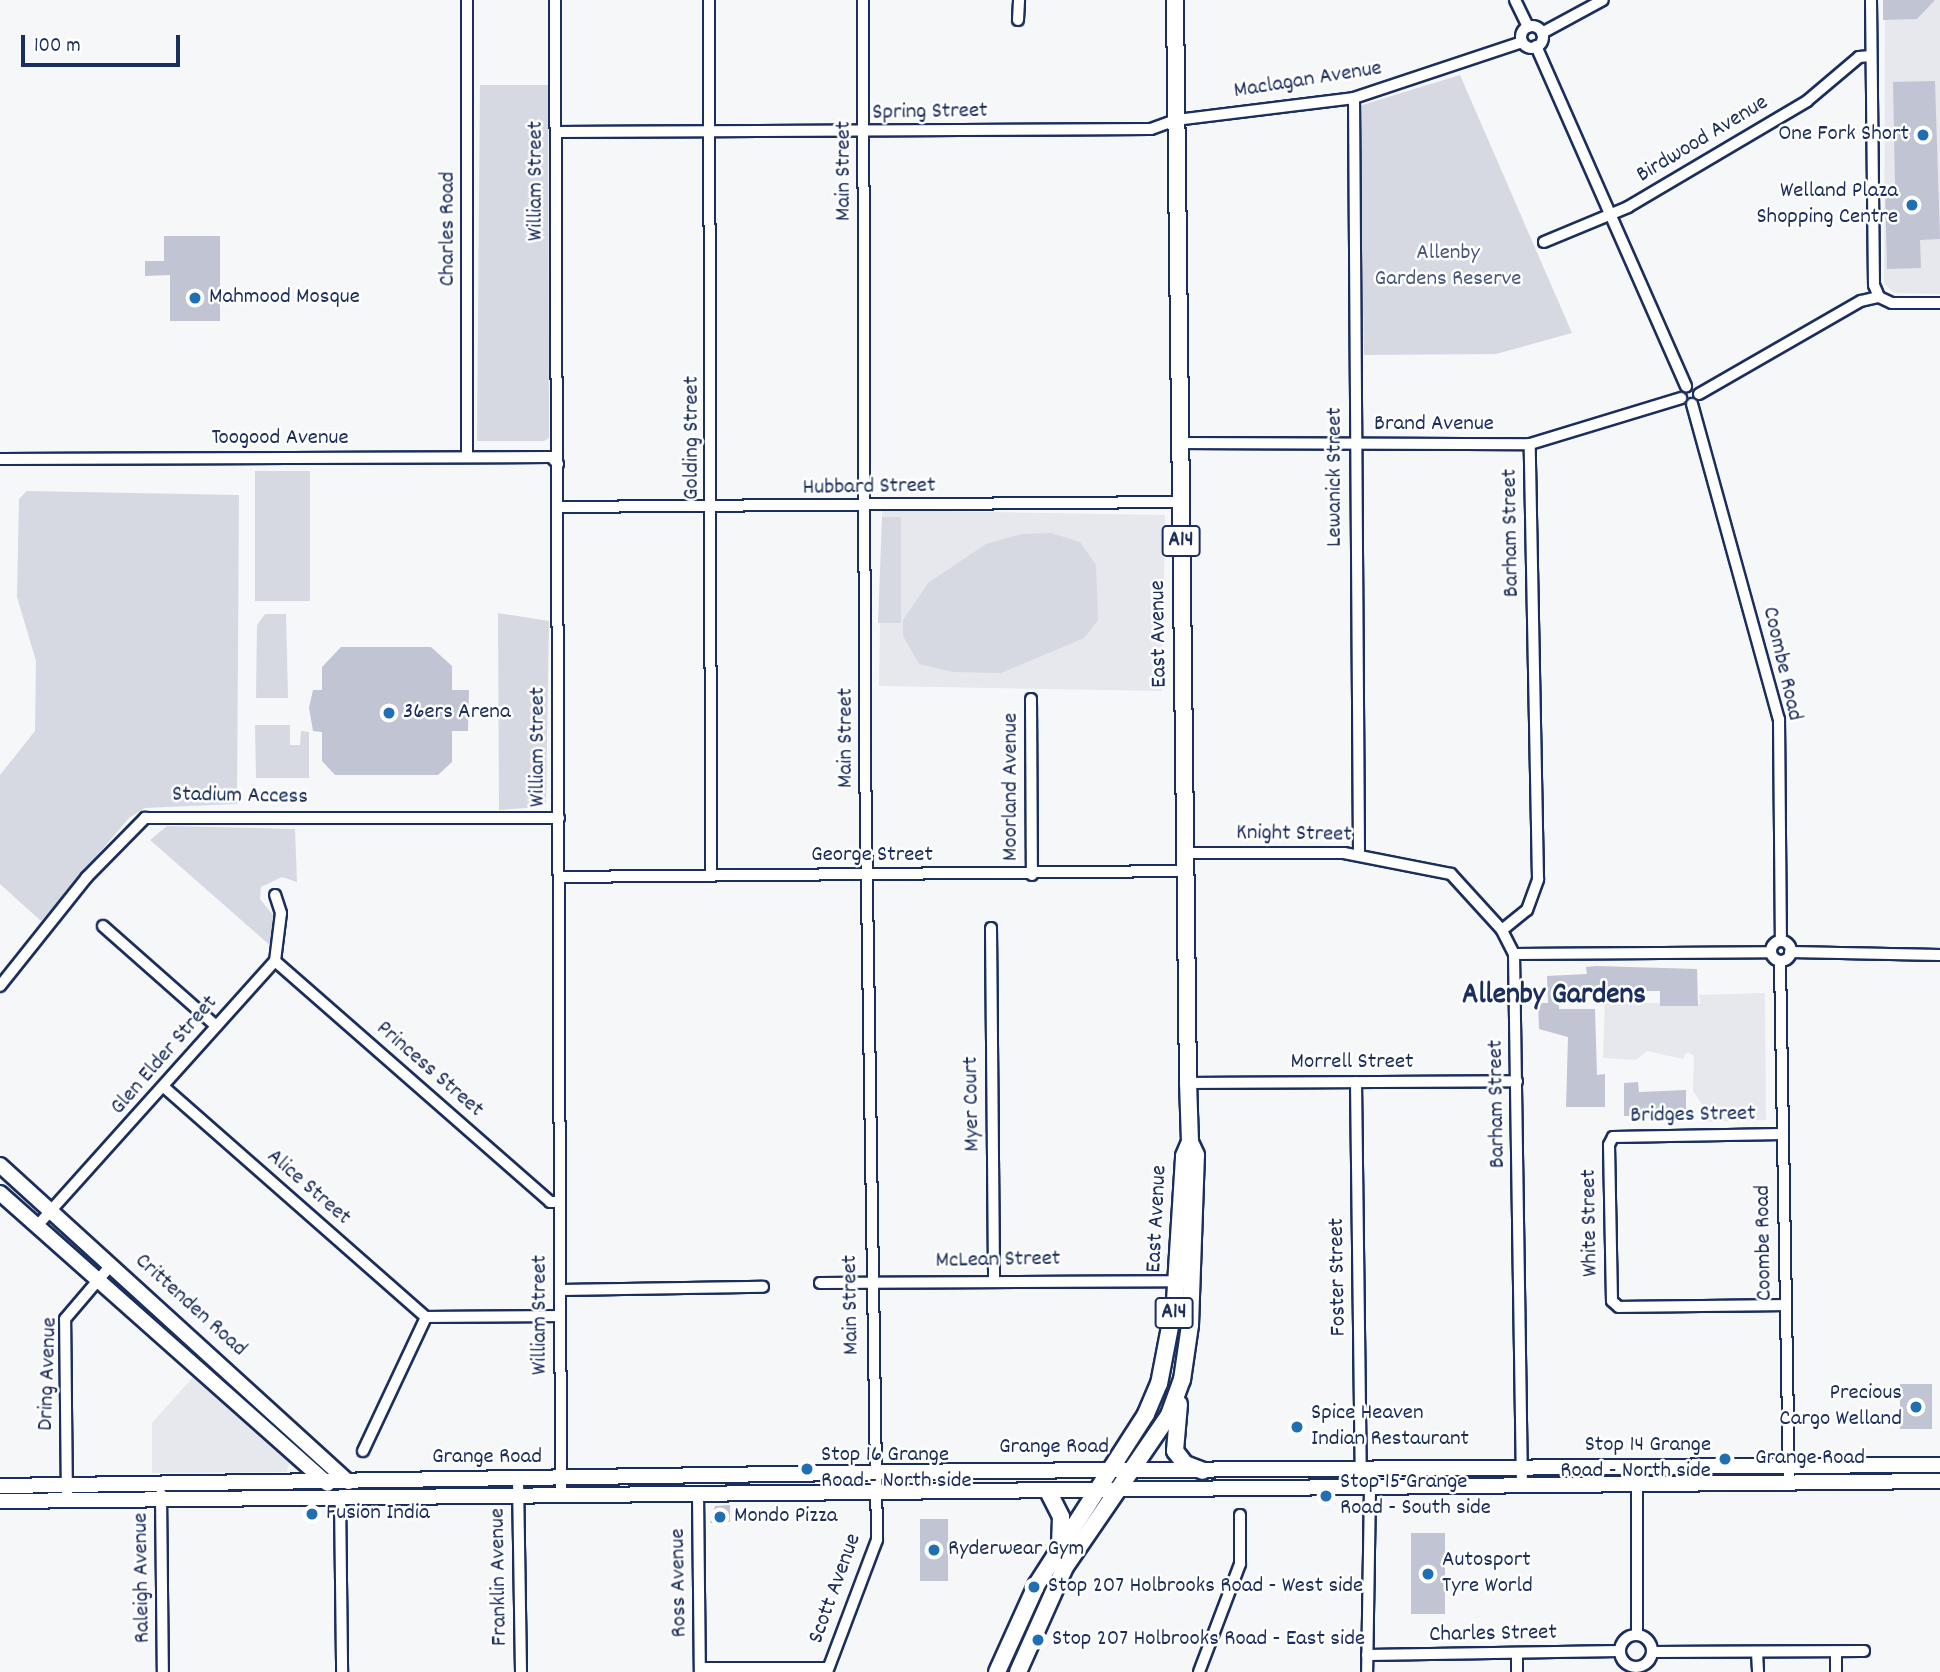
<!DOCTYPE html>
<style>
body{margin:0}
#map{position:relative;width:1940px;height:1672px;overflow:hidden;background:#f6f7f9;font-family:Dekko,sans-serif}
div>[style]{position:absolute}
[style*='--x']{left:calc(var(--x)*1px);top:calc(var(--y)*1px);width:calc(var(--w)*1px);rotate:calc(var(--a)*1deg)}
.built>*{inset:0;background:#e6e8ee;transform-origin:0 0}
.green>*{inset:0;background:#d6d9e2;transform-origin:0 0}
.building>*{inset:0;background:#c0c4d3;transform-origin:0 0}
.roads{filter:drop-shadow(2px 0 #1b2f5e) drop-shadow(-2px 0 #1b2f5e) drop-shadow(0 2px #1b2f5e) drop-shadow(0 -2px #1b2f5e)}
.street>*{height:10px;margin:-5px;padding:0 5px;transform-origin:5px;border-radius:5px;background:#fff}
.street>.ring{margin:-5px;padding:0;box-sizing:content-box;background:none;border:10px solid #fff;border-radius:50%}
.secondary>*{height:14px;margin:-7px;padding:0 7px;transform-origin:7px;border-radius:7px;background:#fff}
.primary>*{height:16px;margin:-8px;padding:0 8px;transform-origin:8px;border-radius:8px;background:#fff}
.dots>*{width:19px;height:19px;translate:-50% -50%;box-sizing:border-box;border:4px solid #fff;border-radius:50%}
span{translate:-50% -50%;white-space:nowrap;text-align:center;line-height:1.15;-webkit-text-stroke:5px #fff;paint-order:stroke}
.shield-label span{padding:2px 5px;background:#fff;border:2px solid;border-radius:5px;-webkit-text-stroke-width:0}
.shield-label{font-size:21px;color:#1b2f5e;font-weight:700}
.street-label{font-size:23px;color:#1b2f5e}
.poi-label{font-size:23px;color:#1b2f5e}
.right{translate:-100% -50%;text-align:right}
.left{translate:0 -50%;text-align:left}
.park-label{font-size:23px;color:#4a5a7f}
.district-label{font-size:30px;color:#1b2f5e;font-weight:700}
.scale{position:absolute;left:21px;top:35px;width:159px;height:32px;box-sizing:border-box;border:4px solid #1b2f5e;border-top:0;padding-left:9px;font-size:21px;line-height:24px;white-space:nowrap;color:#1b2f5e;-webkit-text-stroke:5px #fff;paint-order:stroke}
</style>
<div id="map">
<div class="built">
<div style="clip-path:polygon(1885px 0,1940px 0,1940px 294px,1894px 293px,1884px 284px)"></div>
<div style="left:1165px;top:515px;width:176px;height:283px;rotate:91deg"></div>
<div style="clip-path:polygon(1765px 993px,1766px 1120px,1702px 1122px,1703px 1106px,1693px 1091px,1694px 1056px,1687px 1052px,1683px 1059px,1647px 1051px,1636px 1060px,1603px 1058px,1605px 996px,1646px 995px,1646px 1003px,1700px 1004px,1699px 995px)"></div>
<div style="clip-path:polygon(193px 1377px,289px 1463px,287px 1472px,152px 1473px,152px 1423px)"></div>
</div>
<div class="green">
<div style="clip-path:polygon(1460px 75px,1572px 333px,1496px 354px,1364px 355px,1359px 106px)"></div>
<div style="clip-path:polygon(480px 85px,548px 85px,549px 438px,544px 441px,477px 441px)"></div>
<div style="left:255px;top:471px;width:55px;height:130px"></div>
<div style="clip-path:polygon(27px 491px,239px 495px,237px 804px,145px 808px,129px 818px,41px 921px,0 884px,0 775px,35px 731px,36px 661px,17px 597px,19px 499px)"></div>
<div style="clip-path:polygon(882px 517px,901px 517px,901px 623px,878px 623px)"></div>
<div style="clip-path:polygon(1051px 533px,1080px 542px,1096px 565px,1098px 620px,1084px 638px,1001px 673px,953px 672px,919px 664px,903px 636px,903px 620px,928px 583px,986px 544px,1022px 534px)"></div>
<div style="clip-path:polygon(498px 613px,549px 621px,546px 804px,541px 807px,499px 810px)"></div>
<div style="clip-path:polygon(265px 614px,286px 614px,288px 698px,256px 698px,257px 625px)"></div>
<div style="clip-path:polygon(255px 725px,290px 725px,290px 745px,300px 745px,301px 731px,309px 732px,309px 778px,256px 778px)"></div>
<div style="clip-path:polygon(167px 826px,295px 829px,297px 882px,282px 877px,261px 887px,260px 899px,273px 915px,272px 947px,150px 840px)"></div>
</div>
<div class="building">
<div style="clip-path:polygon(1883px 0,1935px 0,1917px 19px,1883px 20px)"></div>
<div style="clip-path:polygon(1935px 81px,1940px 239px,1920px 240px,1921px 268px,1887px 269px,1885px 186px,1895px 186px,1893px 82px)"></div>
<div style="clip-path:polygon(164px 236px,220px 236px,220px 321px,170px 321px,170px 275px,145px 276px,145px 261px,164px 261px)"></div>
<div style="clip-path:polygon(341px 647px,431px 647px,452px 666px,452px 690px,469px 690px,468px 731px,452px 731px,452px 762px,438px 775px,335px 775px,322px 761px,322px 732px,313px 731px,309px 708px,313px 690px,322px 690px,322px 667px)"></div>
<div style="clip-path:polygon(1596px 966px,1697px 969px,1698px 1006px,1660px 1006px,1660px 991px,1558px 992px,1559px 1009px,1595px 1009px,1597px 1075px,1605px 1074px,1605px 1107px,1566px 1107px,1568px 1037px,1539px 1029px,1538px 1003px,1548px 1003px,1547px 976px,1587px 974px,1586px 967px)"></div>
<div style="clip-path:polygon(1638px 1082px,1639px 1092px,1686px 1090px,1686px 1115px,1624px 1116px,1624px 1083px)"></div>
<div style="left:1932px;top:1384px;width:45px;height:32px;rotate:90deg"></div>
<div style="clip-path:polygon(730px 1505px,730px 1522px,710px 1523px,715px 1506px)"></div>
<div style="left:920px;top:1519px;width:28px;height:62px"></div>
<div style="left:1411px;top:1533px;width:34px;height:81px"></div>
</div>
<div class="roads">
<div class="street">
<div style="--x:467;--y:0;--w:457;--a:90"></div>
<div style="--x:555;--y:0;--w:1495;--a:89.77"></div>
<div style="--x:709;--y:0;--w:876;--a:89.87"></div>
<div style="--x:1515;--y:0;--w:30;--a:64"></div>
<div style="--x:1871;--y:0;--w:285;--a:89.4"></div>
<div style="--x:1874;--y:285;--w:13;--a:67"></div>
<div style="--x:1018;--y:20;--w:20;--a:-87"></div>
<div class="ring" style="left:1521px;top:26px;width:12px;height:12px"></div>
<div style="--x:1542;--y:33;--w:69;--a:-28.4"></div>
<div style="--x:1536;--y:46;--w:372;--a:66.2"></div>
<div style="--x:1354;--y:98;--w:757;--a:89.62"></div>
<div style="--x:556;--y:132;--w:595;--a:-0.29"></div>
<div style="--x:1151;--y:129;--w:27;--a:-20"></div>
<div style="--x:1176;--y:120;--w:179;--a:-7"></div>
<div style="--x:1354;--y:98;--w:177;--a:-18.4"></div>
<div style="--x:1544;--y:242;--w:91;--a:-22.6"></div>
<div style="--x:1628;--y:207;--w:208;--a:-30.6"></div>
<div style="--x:1807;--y:101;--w:68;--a:-40.2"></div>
<div style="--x:1859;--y:57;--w:12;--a:-5"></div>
<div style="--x:1699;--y:394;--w:187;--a:-29.9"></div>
<div style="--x:1861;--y:301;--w:18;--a:-13"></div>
<div style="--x:1879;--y:297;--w:14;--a:25"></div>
<div style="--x:1892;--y:303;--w:48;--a:0"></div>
<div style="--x:1692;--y:404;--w:327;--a:74.6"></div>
<div style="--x:1779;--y:719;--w:222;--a:89.5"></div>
<div style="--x:1180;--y:443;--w:350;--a:0.2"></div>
<div style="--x:1530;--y:444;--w:158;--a:-16.9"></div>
<div style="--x:0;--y:459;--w:551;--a:-0.21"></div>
<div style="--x:551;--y:457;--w:10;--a:45"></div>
<div style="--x:558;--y:507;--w:623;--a:-0.46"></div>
<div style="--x:1031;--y:699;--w:176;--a:89.7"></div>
<div style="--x:1185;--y:853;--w:159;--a:0"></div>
<div style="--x:1344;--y:853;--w:109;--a:11.1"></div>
<div style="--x:1451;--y:874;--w:76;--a:47.7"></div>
<div style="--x:559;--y:877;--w:626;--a:-0.55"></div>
<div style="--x:103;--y:926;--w:151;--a:41.5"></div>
<div style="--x:991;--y:928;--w:352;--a:89.5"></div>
<div class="ring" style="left:1771px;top:941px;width:10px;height:10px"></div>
<div style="--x:1790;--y:952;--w:150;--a:1.1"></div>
<div style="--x:1514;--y:954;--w:257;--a:-0.4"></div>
<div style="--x:275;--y:961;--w:366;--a:41.2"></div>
<div style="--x:550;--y:1202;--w:9;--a:0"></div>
<div style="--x:1780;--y:961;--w:521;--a:89.01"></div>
<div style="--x:0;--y:986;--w:139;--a:-51.4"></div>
<div style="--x:87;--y:877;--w:83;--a:-45.5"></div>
<div style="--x:145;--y:818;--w:414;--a:0"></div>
<div style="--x:1356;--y:1082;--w:390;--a:89.3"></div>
<div style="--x:1361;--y:1472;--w:18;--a:61"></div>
<div style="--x:1370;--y:1488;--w:184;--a:90.9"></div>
<div style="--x:1188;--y:1083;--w:329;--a:-0.3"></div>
<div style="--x:165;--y:1088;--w:347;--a:41.3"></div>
<div style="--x:1783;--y:1134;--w:170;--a:179"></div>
<div style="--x:1613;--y:1137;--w:9;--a:117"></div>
<div style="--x:1609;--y:1145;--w:156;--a:88.9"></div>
<div style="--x:1612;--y:1301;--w:9;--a:41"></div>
<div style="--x:1619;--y:1307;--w:166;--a:-0.7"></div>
<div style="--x:37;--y:1226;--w:356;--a:-48.1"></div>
<div style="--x:275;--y:961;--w:48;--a:-82.9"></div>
<div style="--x:281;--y:913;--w:19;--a:-108"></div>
<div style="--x:820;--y:1283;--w:357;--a:-0.3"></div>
<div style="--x:561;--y:1290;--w:202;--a:-0.9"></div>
<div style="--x:363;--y:1451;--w:148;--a:-64.8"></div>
<div style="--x:426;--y:1317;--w:134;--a:-0.4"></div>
<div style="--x:518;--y:1481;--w:191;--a:89.1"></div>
<div style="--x:1522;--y:1486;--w:532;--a:-90.86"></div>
<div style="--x:1514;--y:954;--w:27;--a:-117"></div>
<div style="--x:1502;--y:930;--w:32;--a:-39"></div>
<div style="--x:1527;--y:910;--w:33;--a:-70"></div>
<div style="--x:1538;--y:879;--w:435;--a:-91.1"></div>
<div style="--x:698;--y:1493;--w:179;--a:89.4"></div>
<div style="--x:161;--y:1494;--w:178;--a:89.4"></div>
<div style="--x:340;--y:1498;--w:174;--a:89.3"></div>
<div style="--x:67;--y:1501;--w:182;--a:-90.6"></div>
<div style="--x:65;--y:1319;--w:71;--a:-49.6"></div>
<div style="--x:1637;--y:1635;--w:157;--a:-90"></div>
<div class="ring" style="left:1620px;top:1635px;width:22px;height:22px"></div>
<div style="--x:1652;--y:1652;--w:212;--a:-0.3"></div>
<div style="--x:1757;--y:1652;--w:20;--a:87"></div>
<div style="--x:1836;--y:1652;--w:20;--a:90"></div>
<div style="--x:1517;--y:1654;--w:18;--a:90"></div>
<div style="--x:1367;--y:1655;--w:253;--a:-0.9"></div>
<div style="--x:700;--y:1668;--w:128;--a:0"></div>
<div style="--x:827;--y:1672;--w:141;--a:-69.3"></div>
<div style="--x:877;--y:1540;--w:783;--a:-90.88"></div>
<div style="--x:865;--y:757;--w:757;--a:-90.15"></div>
<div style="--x:1199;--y:1672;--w:116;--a:-69.2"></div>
<div style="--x:1240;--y:1564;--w:49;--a:-90"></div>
</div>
<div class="secondary">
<div style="--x:0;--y:1165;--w:471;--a:42.3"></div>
<div style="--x:0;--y:1193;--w:438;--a:41.6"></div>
<div style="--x:0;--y:1486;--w:977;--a:-0.88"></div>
<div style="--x:977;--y:1471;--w:963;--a:-0.36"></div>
<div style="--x:0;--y:1501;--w:1940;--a:-0.59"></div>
</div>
<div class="primary">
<div style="--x:1179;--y:1404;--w:47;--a:94.9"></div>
<div style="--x:1175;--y:1451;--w:16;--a:52"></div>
<div style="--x:1185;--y:1464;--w:19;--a:21"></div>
<div style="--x:1048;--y:1491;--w:29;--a:63"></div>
<div style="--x:1061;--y:1517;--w:28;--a:92"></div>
<div style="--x:997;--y:1672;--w:97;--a:-65.6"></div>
<div style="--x:1037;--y:1584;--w:202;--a:-57.3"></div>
<div style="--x:1146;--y:1414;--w:33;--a:-67"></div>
<div style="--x:1159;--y:1384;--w:85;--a:-79.1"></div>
<div style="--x:1175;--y:1301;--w:145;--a:-86.4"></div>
<div style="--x:1184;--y:1156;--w:15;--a:-67"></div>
<div style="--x:1018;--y:1672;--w:115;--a:-65.9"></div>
<div style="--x:1065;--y:1567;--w:184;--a:-55.6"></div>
<div style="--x:1169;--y:1415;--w:37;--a:-70"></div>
<div style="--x:1182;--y:1380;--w:56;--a:-81.7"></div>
<div style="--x:1190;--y:1325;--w:170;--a:-88"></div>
<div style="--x:1196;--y:1155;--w:14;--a:-115"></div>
<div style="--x:1190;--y:1142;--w:59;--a:-91.9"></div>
<div style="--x:1188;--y:1083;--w:1083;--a:-90.69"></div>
</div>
</div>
<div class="dots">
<div style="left:1923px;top:135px;background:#1f6fb2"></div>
<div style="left:1912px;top:205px;background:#1f6fb2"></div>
<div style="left:195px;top:298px;background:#1f6fb2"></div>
<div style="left:389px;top:713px;background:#1f6fb2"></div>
<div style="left:1916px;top:1407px;background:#1f6fb2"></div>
<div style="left:1297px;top:1427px;background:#1f6fb2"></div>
<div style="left:1725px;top:1459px;background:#1f6fb2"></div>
<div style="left:807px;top:1469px;background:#1f6fb2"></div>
<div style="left:1326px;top:1496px;background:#1f6fb2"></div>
<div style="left:312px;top:1514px;background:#1f6fb2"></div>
<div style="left:720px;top:1517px;background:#1f6fb2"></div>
<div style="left:934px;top:1550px;background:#1f6fb2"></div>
<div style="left:1428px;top:1574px;background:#1f6fb2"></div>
<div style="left:1034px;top:1587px;background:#1f6fb2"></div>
<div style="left:1038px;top:1640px;background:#1f6fb2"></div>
</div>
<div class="shield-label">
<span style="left:1181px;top:541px">A14</span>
<span style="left:1174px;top:1313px">A14</span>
</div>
<div class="street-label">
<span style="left:1308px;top:81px;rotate:-9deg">Maclagan Avenue</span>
<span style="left:930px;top:113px;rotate:-1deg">Spring Street</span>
<span style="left:1703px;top:140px;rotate:-31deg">Birdwood Avenue</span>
<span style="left:845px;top:171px;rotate:-90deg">Main Street</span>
<span style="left:537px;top:181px;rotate:-90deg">William Street</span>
<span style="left:449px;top:229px;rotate:-90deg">Charles Road</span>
<span style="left:1434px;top:425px">Brand Avenue</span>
<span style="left:693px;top:438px;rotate:-90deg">Golding Street</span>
<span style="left:280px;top:439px">Toogood Avenue</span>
<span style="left:1336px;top:477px;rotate:-90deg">Lewanick Street</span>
<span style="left:869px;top:488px;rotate:-1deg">Hubbard Street</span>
<span style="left:1512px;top:533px;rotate:-91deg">Barham Street</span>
<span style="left:1160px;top:634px;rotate:-91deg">East Avenue</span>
<span style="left:1781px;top:664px;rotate:77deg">Coombe Road</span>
<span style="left:847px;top:738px;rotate:-90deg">Main Street</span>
<span style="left:539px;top:747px;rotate:-90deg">William Street</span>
<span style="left:1012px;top:787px;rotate:-90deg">Moorland Avenue</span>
<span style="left:240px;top:797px;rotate:1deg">Stadium Access</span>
<span style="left:1294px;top:835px;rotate:1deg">Knight Street</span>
<span style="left:872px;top:856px">George Street</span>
<span style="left:165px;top:1056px;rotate:-49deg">Glen Elder Street</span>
<span style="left:1352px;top:1063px">Morrell Street</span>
<span style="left:429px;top:1070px;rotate:41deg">Princess Street</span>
<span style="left:973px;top:1104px;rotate:-91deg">Myer Court</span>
<span style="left:1498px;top:1104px;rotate:-91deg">Barham Street</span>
<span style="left:1693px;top:1116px;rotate:-1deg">Bridges Street</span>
<span style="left:308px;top:1188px;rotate:41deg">Alice Street</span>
<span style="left:1158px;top:1219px;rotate:-87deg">East Avenue</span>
<span style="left:1591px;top:1223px;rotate:-91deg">White Street</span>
<span style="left:1765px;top:1243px;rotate:-91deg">Coombe Road</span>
<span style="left:998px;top:1261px;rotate:-1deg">McLean Street</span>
<span style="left:1339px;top:1277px;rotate:-91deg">Foster Street</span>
<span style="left:852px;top:1305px;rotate:-91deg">Main Street</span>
<span style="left:190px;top:1306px;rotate:42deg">Crittenden Road</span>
<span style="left:541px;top:1315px;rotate:-90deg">William Street</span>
<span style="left:49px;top:1374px;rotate:-88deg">Dring Avenue</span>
<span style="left:1054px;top:1448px">Grange Road</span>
<span style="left:487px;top:1458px">Grange Road</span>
<span style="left:1810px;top:1459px">Grange Road</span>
<span style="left:500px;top:1577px;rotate:-91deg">Franklin Avenue</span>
<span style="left:143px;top:1578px;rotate:-91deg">Raleigh Avenue</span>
<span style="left:680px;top:1583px;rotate:-91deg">Ross Avenue</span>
<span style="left:836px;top:1589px;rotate:-70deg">Scott Avenue</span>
<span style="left:1493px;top:1635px;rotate:-1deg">Charles Street</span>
</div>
<div class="poi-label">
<span class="right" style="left:1909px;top:135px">One Fork Short</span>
<span class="right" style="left:1898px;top:205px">Welland Plaza<br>Shopping Centre</span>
<span class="left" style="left:209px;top:298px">Mahmood Mosque</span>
<span class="left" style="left:403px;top:713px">36ers Arena</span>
<span class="right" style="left:1902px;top:1407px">Precious<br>Cargo Welland</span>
<span class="left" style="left:1311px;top:1427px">Spice Heaven<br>Indian Restaurant</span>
<span class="right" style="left:1711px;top:1459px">Stop 14 Grange<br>Road - North side</span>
<span class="left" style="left:821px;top:1469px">Stop 16 Grange<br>Road - North side</span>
<span class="left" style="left:1340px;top:1496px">Stop 15 Grange<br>Road - South side</span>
<span class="left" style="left:326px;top:1514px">Fusion India</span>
<span class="left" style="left:734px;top:1517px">Mondo Pizza</span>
<span class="left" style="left:948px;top:1550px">Ryderwear Gym</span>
<span class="left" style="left:1442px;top:1574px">Autosport<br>Tyre World</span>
<span class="left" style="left:1048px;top:1587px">Stop 207 Holbrooks Road - West side</span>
<span class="left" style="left:1052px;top:1640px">Stop 207 Holbrooks Road - East side</span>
</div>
<div class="park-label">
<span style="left:1448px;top:267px">Allenby<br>Gardens Reserve</span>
</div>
<div class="district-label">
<span style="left:1554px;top:997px">Allenby Gardens</span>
</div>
<div class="scale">100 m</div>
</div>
